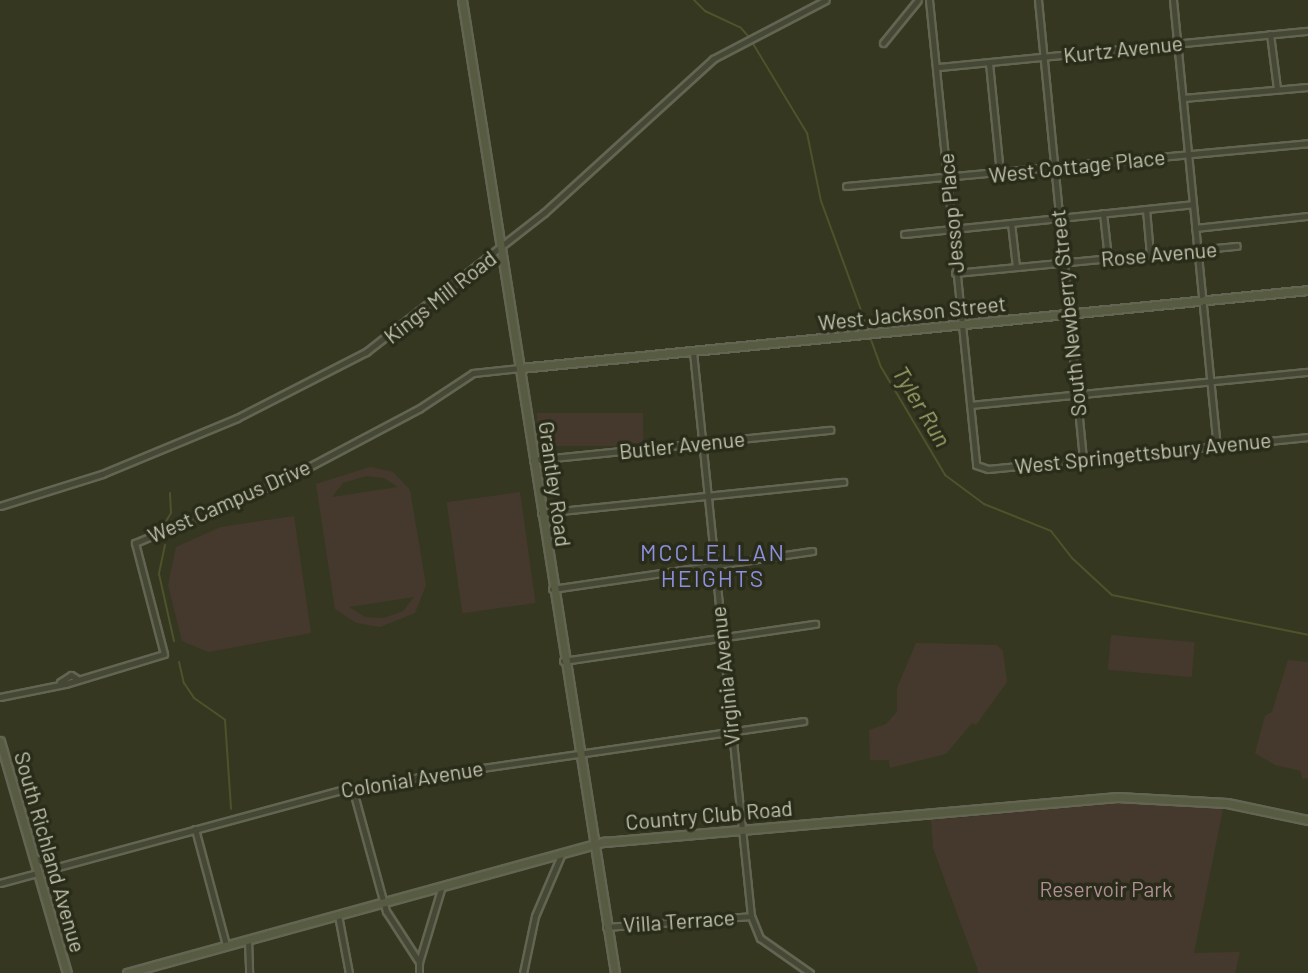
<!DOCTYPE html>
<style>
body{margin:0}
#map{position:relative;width:1308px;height:973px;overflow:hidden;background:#353721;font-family:Barlow,sans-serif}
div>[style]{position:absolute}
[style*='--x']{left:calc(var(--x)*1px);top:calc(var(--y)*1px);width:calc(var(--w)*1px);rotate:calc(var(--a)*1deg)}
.green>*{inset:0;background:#45392e;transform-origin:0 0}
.stream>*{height:2px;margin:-1px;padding:0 1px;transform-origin:1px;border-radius:1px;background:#4e532c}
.roads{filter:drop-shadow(2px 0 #636552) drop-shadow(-2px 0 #636552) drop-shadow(0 2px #636552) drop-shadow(0 -2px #636552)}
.street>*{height:5px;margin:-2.5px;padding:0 2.5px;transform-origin:2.5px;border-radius:2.5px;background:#454834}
.secondary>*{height:7px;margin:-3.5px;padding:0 3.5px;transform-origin:3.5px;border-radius:3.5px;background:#575b42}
span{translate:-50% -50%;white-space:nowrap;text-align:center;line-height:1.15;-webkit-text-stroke:7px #2a2c1a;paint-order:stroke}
.street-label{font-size:21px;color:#c1c4ae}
.park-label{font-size:21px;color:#af8d94}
.water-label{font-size:23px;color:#9ca368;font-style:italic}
.neighbourhood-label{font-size:23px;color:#8e90df;letter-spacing:2px}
</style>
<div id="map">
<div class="green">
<div style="left:643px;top:413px;width:33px;height:106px;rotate:90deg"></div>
<div style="clip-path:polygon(evenodd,370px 467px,393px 472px,410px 490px,426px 585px,415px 613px,380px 627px,356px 623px,335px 609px,316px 484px,370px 467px,366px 476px,384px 478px,398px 487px,332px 497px,343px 483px,366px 476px,370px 467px,414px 597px,403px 611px,384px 618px,365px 617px,349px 607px,414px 597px)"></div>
<div style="left:520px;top:492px;width:112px;height:74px;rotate:82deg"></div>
<div style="clip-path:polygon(294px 516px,311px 633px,208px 652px,182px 641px,168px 585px,176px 547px,221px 527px)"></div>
<div style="left:1111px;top:635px;width:84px;height:35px;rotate:5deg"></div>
<div style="clip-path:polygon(916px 643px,997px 645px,1003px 651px,1007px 682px,976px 725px,972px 723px,946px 754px,890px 768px,889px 760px,870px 760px,869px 730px,886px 724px,897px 712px,897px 688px)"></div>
<div style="clip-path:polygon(1288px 660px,1308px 662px,1308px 778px,1302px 779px,1301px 771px,1275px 765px,1255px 753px,1265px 716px,1272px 712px)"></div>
<div style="clip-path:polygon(1132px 802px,1223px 809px,1194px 953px,1240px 952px,1235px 973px,979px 973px,933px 848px,931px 820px)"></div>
</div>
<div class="stream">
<div style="--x:694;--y:0;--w:16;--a:45"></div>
<div style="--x:705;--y:11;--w:38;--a:25"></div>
<div style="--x:740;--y:27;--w:13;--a:48"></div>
<div style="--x:752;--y:42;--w:106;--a:58.9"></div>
<div style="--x:807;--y:133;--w:69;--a:78.4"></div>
<div style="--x:821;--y:201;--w:140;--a:69.9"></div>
<div style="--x:870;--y:337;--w:32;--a:70"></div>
<div style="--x:881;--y:367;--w:126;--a:59.3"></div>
<div style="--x:945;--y:475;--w:49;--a:36.6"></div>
<div style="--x:984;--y:504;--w:72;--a:21.9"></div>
<div style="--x:1051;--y:531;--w:34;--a:52"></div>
<div style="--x:1072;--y:558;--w:54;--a:42.8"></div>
<div style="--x:1112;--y:595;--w:200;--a:11.5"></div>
<div style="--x:165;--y:523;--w:12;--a:-59"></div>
<div style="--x:171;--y:513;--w:20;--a:-93"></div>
<div style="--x:165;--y:545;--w:30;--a:102"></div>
<div style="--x:159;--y:574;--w:69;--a:77.4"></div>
<div style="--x:179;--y:662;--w:22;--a:77"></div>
<div style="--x:184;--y:683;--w:18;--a:56"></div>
<div style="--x:194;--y:698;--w:38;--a:35"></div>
<div style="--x:225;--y:720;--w:89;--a:86.1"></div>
</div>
<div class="roads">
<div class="street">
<div style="--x:929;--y:0;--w:467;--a:84.2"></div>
<div style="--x:976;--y:465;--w:13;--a:18"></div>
<div style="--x:988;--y:469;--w:322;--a:-5.7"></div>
<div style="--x:1038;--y:0;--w:461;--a:84.4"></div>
<div style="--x:1173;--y:0;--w:447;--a:84.4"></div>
<div style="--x:1270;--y:34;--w:55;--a:82.7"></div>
<div style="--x:883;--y:43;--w:55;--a:-50.9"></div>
<div style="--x:989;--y:63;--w:112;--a:84.3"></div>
<div style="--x:939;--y:67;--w:371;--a:-5.6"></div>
<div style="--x:1183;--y:98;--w:125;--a:-5"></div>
<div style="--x:846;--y:186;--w:464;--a:-5.3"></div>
<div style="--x:1146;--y:209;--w:46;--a:85"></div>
<div style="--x:1103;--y:213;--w:45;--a:83.7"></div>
<div style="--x:1011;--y:223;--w:44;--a:83.5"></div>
<div style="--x:1195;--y:228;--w:114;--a:-6.1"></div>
<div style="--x:904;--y:234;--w:290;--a:-5.9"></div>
<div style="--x:955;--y:273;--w:283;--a:-5.5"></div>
<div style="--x:693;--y:352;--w:567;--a:84.13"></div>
<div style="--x:751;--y:916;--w:24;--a:68"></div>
<div style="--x:760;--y:938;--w:61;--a:35"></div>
<div style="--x:970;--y:405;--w:340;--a:-5.6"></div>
<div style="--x:533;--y:460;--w:299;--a:-5.8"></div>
<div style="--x:0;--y:506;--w:107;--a:-17.4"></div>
<div style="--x:102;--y:474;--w:146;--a:-22.5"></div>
<div style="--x:237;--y:418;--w:145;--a:-27.1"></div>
<div style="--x:366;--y:352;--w:226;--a:-38"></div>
<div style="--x:544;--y:213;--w:229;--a:-42.3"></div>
<div style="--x:713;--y:59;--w:127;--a:-27.6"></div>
<div style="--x:541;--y:513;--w:304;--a:-5.9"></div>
<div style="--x:552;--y:589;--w:263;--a:-8.3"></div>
<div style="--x:563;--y:661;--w:255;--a:-8.4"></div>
<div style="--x:60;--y:682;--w:13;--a:-32"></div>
<div style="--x:71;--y:675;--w:6;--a:31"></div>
<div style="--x:0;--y:697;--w:66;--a:-11.3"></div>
<div style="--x:65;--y:684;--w:103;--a:-16.9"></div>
<div style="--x:164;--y:654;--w:115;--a:-104.6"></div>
<div style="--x:135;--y:543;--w:166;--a:-23"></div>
<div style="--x:288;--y:478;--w:149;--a:-27.9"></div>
<div style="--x:420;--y:408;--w:64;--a:-33.4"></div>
<div style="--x:473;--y:373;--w:47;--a:-6.1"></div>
<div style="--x:352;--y:787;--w:129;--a:74.7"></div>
<div style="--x:386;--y:911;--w:61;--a:57.1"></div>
<div style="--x:419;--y:962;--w:11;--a:90"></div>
<div style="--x:195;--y:829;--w:120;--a:75"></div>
<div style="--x:35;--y:858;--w:21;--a:28"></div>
<div style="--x:54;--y:868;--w:309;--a:-15.2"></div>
<div style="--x:352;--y:787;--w:456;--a:-8.3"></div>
<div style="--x:0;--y:883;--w:38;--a:-15"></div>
<div style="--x:338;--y:915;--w:59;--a:79.3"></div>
<div style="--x:606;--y:927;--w:145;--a:-4.3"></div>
<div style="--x:248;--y:939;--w:34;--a:88"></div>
<div style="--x:419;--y:962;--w:79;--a:-73.2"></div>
<div style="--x:523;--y:973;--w:58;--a:-78.1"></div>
<div style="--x:535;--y:916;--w:69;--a:-66.8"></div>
</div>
<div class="secondary">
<div style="--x:462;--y:0;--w:985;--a:81.06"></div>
<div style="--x:520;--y:368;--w:792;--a:-5.65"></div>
<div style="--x:0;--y:741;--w:241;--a:73.9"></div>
<div style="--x:127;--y:973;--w:495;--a:-15.4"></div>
<div style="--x:604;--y:842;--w:515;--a:-5.01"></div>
<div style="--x:1117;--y:797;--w:110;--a:3.1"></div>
<div style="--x:1227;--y:803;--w:83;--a:11.9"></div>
</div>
</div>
<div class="street-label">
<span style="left:1123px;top:49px;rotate:-6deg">Kurtz Avenue</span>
<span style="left:1077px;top:166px;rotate:-6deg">West Cottage Place</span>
<span style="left:951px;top:213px;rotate:-95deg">Jessop Place</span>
<span style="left:1159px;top:254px;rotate:-5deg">Rose Avenue</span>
<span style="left:440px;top:297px;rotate:-38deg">Kings Mill Road</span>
<span style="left:912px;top:313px;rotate:-6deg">West Jackson Street</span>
<span style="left:1068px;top:313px;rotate:-96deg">South Newberry Street</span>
<span style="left:682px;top:445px;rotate:-6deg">Butler Avenue</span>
<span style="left:1143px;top:453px;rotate:-6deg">West Springettsbury Avenue</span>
<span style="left:555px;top:484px;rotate:82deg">Grantley Road</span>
<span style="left:229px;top:501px;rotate:-24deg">West Campus Drive</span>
<span style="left:725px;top:676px;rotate:-96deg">Virginia Avenue</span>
<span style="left:412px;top:779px;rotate:-9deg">Colonial Avenue</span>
<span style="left:709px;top:815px;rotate:-5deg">Country Club Road</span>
<span style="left:50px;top:852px;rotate:74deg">South Richland Avenue</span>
<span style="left:679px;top:921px;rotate:-4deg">Villa Terrace</span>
</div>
<div class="park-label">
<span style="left:1106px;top:889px">Reservoir Park</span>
</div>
<div class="water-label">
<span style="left:922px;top:406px;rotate:59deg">Tyler Run</span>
</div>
<div class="neighbourhood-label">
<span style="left:713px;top:565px">MCCLELLAN<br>HEIGHTS</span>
</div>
</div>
